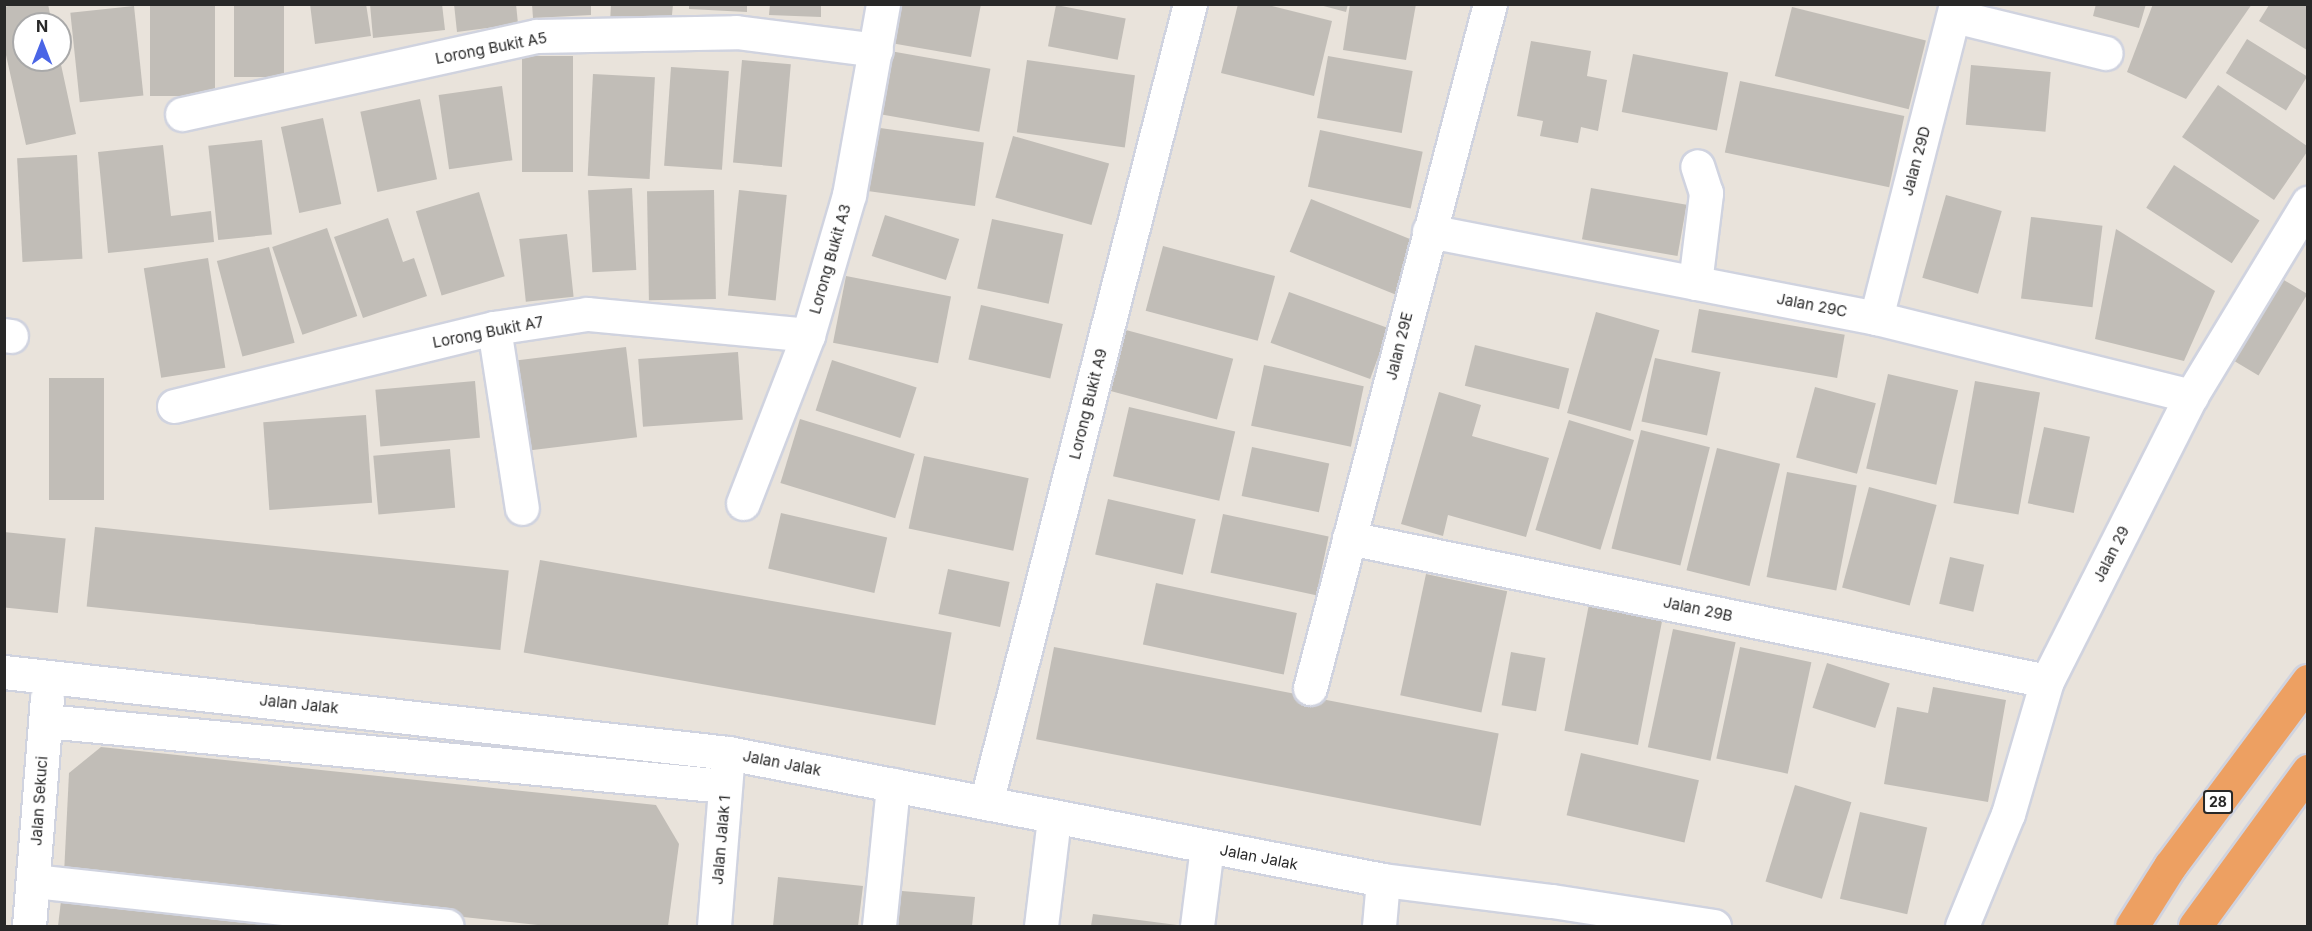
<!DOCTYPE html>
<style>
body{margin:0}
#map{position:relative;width:2312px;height:931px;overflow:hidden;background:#e9e3db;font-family:Inter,sans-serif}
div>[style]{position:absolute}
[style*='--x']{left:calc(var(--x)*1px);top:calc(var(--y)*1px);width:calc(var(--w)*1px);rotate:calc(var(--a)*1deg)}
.building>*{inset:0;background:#c1bdb7;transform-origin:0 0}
.roads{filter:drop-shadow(2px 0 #d0d3df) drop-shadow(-2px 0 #d0d3df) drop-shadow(0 2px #d0d3df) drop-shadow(0 -2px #d0d3df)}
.minor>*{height:33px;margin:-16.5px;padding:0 16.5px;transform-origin:16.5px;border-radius:16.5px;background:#fff}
.highway>*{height:33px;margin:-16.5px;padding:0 16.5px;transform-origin:16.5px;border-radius:16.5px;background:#eda062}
span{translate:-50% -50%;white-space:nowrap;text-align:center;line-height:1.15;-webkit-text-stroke:4.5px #fff;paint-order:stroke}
.shield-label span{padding:2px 4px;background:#fff;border:2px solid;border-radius:4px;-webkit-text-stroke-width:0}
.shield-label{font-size:14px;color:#282828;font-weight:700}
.street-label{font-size:15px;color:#282828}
.frame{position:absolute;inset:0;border:6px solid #282828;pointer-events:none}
.north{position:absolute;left:12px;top:12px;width:60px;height:60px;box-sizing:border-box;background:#fff;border:2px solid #a9a9a9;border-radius:50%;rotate:0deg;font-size:16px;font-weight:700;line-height:24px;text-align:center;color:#282828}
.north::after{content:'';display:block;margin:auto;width:21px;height:27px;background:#4a65e6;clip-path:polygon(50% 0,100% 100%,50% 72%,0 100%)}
</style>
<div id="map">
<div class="building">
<div style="clip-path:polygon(18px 4px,48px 4px,52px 24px,24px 24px,24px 60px,60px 60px,76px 134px,26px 145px,4px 46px,4px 7px)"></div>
<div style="left:150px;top:4px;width:65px;height:92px"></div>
<div style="left:234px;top:4px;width:50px;height:73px"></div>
<div style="clip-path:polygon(310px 4px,366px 4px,371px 36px,315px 44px)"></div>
<div style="clip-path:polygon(370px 4px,442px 4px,445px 30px,373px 38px)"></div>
<div style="clip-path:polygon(454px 4px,516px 4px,518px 24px,457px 32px)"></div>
<div style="clip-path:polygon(532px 4px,591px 4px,591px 15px,533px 18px)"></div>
<div style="clip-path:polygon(611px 4px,673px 4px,671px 26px,610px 23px)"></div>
<div style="clip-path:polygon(689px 4px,747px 4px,747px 12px,689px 9px)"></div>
<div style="clip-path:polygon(770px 4px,821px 4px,821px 17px,769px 15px)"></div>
<div style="clip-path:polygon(891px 4px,981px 4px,971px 57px,885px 42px)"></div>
<div style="clip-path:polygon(1238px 4px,1264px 4px,1332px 21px,1314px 96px,1221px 73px)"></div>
<div style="clip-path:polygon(1316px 4px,1348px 4px,1346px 12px)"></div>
<div style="clip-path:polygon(1350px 4px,1416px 4px,1406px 60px,1343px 50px)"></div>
<div style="clip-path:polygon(2096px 4px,2146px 4px,2139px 28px,2093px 16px)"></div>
<div style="clip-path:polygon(2153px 4px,2252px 4px,2186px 99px,2127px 72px)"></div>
<div style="left:1056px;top:5px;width:71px;height:42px;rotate:11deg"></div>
<div style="clip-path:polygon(2269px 5px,2307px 5px,2307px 50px,2259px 21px)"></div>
<div style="left:134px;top:6px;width:90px;height:64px;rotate:84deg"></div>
<div style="left:1792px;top:7px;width:138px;height:71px;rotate:14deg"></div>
<div style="left:2247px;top:39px;width:71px;height:40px;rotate:32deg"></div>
<div style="clip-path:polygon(1531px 41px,1591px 51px,1587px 76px,1607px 80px,1598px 131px,1581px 127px,1578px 143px,1540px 136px,1543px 121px,1517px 116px)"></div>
<div style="left:890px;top:51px;width:102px;height:64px;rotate:10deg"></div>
<div style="left:1633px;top:54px;width:97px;height:59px;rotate:11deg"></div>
<div style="left:522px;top:56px;width:51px;height:116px"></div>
<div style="left:1328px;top:56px;width:86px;height:63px;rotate:10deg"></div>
<div style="left:742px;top:60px;width:49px;height:103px;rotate:5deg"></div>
<div style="left:1027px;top:60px;width:109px;height:73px;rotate:8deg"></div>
<div style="left:1971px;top:65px;width:80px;height:60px;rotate:5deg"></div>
<div style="left:671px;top:67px;width:58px;height:99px;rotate:4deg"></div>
<div style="left:593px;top:74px;width:62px;height:102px;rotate:3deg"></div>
<div style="left:1740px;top:81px;width:168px;height:73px;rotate:12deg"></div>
<div style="clip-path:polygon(2218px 85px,2307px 146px,2307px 152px,2274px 200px,2182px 137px)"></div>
<div style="left:502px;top:86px;width:75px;height:64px;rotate:82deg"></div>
<div style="left:420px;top:99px;width:82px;height:61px;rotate:78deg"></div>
<div style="left:323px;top:118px;width:88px;height:43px;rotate:78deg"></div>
<div style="left:873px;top:127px;width:112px;height:64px;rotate:8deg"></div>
<div style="left:1320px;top:130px;width:105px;height:58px;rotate:12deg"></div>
<div style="left:1013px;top:136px;width:100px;height:64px;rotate:16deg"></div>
<div style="left:262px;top:140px;width:95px;height:54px;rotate:84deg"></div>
<div style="clip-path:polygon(163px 145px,171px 216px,211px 211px,214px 242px,108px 253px,98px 152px)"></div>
<div style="left:77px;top:155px;width:104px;height:60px;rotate:87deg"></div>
<div style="left:2174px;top:165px;width:102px;height:51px;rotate:33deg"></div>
<div style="left:632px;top:188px;width:82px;height:44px;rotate:87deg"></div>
<div style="left:1591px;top:188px;width:97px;height:52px;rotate:10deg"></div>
<div style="left:714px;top:190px;width:109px;height:67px;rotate:89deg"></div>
<div style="left:739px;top:190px;width:48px;height:106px;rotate:6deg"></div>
<div style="left:479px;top:192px;width:88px;height:66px;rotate:73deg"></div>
<div style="left:1946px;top:195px;width:58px;height:86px;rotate:16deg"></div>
<div style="left:1311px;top:199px;width:114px;height:57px;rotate:22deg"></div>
<div style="left:885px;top:215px;width:78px;height:43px;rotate:18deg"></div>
<div style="left:2031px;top:217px;width:72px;height:82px;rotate:7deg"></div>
<div style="clip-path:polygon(388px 218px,403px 262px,414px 258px,427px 296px,363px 318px,334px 237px)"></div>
<div style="left:992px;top:219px;width:73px;height:71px;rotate:12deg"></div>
<div style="left:327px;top:228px;width:93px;height:58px;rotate:71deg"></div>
<div style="clip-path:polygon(2116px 229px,2215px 291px,2184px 361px,2095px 339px)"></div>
<div style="left:567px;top:234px;width:63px;height:48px;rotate:84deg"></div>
<div style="left:1163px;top:246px;width:116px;height:67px;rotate:15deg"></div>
<div style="left:269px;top:247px;width:99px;height:54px;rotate:75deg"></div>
<div style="left:208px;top:258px;width:111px;height:65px;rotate:81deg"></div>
<div style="left:2274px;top:274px;width:39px;height:95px;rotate:31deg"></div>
<div style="left:846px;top:276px;width:107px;height:68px;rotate:11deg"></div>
<div style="left:1289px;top:292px;width:106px;height:54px;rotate:20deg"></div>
<div style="left:981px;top:305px;width:84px;height:56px;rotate:13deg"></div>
<div style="left:1699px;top:309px;width:148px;height:44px;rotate:10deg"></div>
<div style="left:1596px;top:312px;width:66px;height:105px;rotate:16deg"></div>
<div style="left:1126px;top:330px;width:111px;height:63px;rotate:15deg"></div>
<div style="left:1475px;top:345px;width:97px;height:42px;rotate:14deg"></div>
<div style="left:626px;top:347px;width:91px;height:109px;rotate:83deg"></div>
<div style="left:738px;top:352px;width:68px;height:100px;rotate:86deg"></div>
<div style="left:1655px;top:358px;width:67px;height:65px;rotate:12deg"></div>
<div style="left:832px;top:360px;width:89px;height:53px;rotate:18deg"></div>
<div style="left:1264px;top:365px;width:102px;height:62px;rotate:12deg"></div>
<div style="left:1888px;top:374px;width:72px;height:97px;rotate:13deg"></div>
<div style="left:49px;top:378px;width:55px;height:122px"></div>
<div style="left:475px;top:381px;width:57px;height:100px;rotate:85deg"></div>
<div style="left:1975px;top:381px;width:66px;height:124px;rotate:10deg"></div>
<div style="left:1815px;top:387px;width:63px;height:73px;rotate:15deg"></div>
<div style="clip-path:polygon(1439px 392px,1481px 405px,1472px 436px,1549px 458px,1526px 537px,1448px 515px,1443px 536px,1401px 524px)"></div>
<div style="left:1129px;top:407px;width:109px;height:71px;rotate:13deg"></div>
<div style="left:366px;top:415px;width:88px;height:103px;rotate:86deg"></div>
<div style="left:800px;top:419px;width:120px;height:67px;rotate:17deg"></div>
<div style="left:1569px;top:420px;width:68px;height:115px;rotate:17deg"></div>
<div style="left:2044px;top:427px;width:47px;height:78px;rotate:12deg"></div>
<div style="left:1641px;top:430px;width:71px;height:122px;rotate:14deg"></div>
<div style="left:1252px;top:447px;width:79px;height:50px;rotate:12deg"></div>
<div style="left:1717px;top:448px;width:65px;height:126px;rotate:14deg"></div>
<div style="left:450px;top:449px;width:59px;height:77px;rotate:85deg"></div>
<div style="left:924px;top:456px;width:107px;height:74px;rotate:12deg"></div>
<div style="left:1787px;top:472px;width:71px;height:107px;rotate:11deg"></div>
<div style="left:1869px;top:487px;width:70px;height:104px;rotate:15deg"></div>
<div style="left:1108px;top:499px;width:90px;height:57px;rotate:13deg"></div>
<div style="left:781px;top:513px;width:109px;height:57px;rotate:13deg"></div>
<div style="left:1223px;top:514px;width:108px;height:60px;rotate:12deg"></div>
<div style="left:95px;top:527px;width:416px;height:80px;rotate:6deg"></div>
<div style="left:4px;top:532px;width:62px;height:75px;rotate:6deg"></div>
<div style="left:1950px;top:557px;width:35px;height:48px;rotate:13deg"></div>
<div style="left:540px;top:560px;width:418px;height:94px;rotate:10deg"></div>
<div style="left:948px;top:569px;width:63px;height:46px;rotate:12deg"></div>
<div style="left:1426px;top:574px;width:83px;height:124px;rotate:12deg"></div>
<div style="left:1156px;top:583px;width:144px;height:63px;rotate:12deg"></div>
<div style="left:1589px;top:604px;width:75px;height:129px;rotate:11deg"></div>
<div style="left:1673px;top:629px;width:64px;height:121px;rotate:12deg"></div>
<div style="left:1054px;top:647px;width:453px;height:94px;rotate:11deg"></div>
<div style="left:1740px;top:647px;width:73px;height:114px;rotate:12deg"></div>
<div style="left:1511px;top:652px;width:35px;height:54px;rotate:10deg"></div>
<div style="left:1827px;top:663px;width:66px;height:47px;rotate:18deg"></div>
<div style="clip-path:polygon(1933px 687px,2006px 700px,1988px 802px,1884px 784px,1897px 707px,1928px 713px)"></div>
<div style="clip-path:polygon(101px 747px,656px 805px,679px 844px,668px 926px,547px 926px,64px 874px,69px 773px)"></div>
<div style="left:1581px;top:753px;width:121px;height:64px;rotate:13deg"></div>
<div style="left:1795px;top:785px;width:59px;height:101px;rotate:17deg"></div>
<div style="left:1860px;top:812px;width:69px;height:89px;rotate:13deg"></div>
<div style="clip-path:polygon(778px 877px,863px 886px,858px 926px,773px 926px)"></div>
<div style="clip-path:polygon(890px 890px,975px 897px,972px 926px,887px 926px)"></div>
<div style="clip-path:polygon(61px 901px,288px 925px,288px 926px,58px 926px)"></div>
<div style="clip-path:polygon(1093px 914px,1177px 925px,1177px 926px,1091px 926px)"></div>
</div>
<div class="roads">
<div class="minor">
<div style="--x:1954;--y:16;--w:156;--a:13.7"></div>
<div style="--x:182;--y:114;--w:362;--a:-12.4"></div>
<div style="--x:536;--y:36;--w:200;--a:-1.1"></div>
<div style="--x:736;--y:32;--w:141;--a:7.3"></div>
<div style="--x:1429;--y:231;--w:455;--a:11"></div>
<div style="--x:1876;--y:318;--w:325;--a:13.9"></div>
<div style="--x:1695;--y:283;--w:91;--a:-83"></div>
<div style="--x:1706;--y:193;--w:28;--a:-108"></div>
<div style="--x:1876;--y:318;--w:324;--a:-75.7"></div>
<div style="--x:494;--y:328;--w:182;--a:81.2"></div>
<div style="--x:4;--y:335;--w:7;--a:8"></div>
<div style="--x:174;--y:406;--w:329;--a:-13.7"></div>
<div style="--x:494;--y:328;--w:94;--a:-8.6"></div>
<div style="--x:587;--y:314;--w:222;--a:5.4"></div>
<div style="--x:743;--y:503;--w:180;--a:-68.8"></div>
<div style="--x:808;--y:335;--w:146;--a:-73.7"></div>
<div style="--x:849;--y:195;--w:194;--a:-79.9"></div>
<div style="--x:1349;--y:538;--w:712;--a:11.58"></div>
<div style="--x:4;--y:672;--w:729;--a:6.38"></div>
<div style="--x:728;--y:753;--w:667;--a:10.97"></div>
<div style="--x:1383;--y:880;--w:170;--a:7.1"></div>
<div style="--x:1552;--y:901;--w:164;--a:8.8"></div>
<div style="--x:1310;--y:688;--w:707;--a:-75.26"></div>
<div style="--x:46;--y:721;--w:682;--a:5.47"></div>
<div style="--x:986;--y:803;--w:825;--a:-75.68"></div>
<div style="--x:33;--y:881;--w:416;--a:6.2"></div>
<div style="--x:29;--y:926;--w:228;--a:-85.5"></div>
<div style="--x:714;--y:926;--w:163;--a:-85.4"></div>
<div style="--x:879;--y:926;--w:142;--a:-84.3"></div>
<div style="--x:1041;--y:926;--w:109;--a:-83.1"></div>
<div style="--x:1197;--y:926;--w:80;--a:-82.8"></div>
<div style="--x:1379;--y:926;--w:46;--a:-85"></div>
<div style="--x:1962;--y:926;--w:121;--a:-67.7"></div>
<div style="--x:2008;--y:814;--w:139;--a:-73.7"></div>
<div style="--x:2047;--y:681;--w:319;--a:-63.2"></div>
<div style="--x:2191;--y:396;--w:226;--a:-58.8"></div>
</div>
<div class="highway">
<div style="--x:2132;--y:926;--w:71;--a:-57.7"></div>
<div style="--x:2170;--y:866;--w:231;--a:-53.3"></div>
<div style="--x:2195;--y:926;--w:192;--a:-53.9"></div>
</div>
</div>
<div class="shield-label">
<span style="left:2218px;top:802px">28</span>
</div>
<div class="street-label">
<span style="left:491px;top:48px;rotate:-11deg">Lorong Bukit A5</span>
<span style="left:1916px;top:161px;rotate:-75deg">Jalan 29D</span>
<span style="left:830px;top:259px;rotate:-74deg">Lorong Bukit A3</span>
<span style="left:1812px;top:305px;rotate:11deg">Jalan 29C</span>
<span style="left:488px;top:332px;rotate:-11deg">Lorong Bukit A7</span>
<span style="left:1399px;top:346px;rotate:-76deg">Jalan 29E</span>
<span style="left:1088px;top:404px;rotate:-76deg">Lorong Bukit A9</span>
<span style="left:2111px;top:554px;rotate:-63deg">Jalan 29</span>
<span style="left:1698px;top:609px;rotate:12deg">Jalan 29B</span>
<span style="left:299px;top:704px;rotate:6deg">Jalan Jalak</span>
<span style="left:782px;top:763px;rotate:11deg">Jalan Jalak</span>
<span style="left:39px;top:801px;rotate:-86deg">Jalan Sekuci</span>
<span style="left:721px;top:840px;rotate:-85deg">Jalan Jalak 1</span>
<span style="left:1259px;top:857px;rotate:11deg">Jalan Jalak</span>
</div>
<div class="frame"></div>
<div class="north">N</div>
</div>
